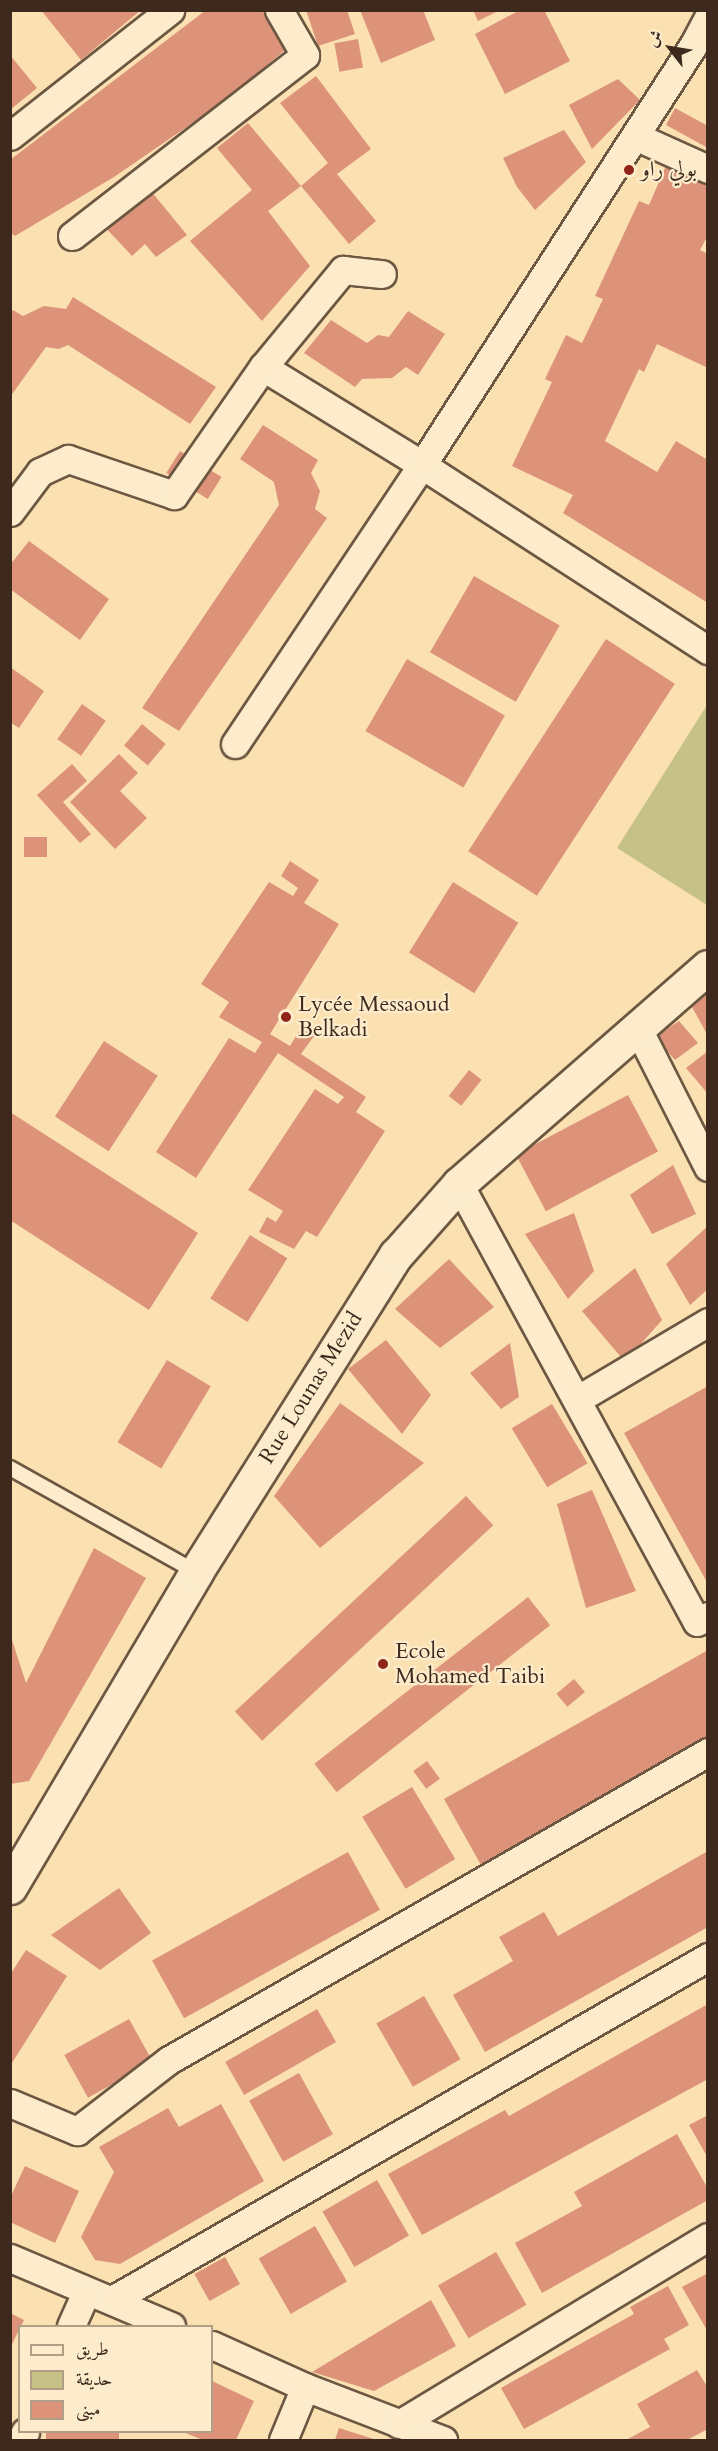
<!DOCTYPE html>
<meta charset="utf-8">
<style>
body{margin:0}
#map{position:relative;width:718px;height:2451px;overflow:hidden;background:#fbe1b1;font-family:Cardo,Amiri,serif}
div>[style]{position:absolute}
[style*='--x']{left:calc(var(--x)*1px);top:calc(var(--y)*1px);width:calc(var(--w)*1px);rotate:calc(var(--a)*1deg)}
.green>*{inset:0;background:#c5c187}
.building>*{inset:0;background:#dc937a;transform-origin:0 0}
.roads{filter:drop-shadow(2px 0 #6c5742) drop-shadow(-2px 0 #6c5742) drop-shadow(0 2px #6c5742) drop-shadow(0 -2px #6c5742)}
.lane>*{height:14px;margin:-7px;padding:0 7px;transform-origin:7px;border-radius:7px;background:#fceccc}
.street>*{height:27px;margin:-13.5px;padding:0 13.5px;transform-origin:13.5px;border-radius:13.5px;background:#fceccc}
.secondary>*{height:33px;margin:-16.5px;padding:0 16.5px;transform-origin:16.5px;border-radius:16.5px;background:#fceccc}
.dots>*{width:16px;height:16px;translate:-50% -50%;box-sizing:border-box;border:3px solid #fceccc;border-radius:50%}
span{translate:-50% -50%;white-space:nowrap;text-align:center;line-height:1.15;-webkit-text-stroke:4.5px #fceccc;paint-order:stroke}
.poi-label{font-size:22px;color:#3d291d}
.left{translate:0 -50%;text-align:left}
.street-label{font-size:22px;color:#3d291d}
.frame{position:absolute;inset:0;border:12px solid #3d291d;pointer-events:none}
.legend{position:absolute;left:18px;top:2325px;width:195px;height:108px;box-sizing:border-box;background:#fceccc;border:2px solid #b09e86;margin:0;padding:8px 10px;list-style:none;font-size:18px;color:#3d291d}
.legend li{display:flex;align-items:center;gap:12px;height:30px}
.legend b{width:30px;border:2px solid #b09e86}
.north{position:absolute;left:640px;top:18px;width:60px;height:60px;-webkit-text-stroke:4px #fceccc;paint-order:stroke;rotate:301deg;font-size:16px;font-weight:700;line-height:24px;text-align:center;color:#3d291d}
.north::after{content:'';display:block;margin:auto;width:21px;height:27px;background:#3d291d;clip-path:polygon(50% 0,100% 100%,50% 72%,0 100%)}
</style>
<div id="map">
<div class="green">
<div style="clip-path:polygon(707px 705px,707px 905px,617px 848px)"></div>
</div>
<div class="building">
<div style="clip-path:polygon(41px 10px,141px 10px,81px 60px)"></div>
<div style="clip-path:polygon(206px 10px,262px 10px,286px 49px,223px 102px,114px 177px,15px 236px,10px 232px,10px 160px)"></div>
<div style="clip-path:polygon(306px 10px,347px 10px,355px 34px,318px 46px)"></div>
<div style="clip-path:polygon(360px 10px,423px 10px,435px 40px,381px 63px)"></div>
<div style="clip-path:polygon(473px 10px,500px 10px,478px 21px)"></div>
<div style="clip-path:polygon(520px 10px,544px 10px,570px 61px,505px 94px,475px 34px)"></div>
<div style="left:358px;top:39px;width:29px;height:24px;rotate:80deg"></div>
<div style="clip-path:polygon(10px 55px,37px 88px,10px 110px)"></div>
<div style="clip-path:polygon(316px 76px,371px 149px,337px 174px,376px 221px,349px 244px,301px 186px,328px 163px,280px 103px)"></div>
<div style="clip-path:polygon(618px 79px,640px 100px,592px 149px,569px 105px)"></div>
<div style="clip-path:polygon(675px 108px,708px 126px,708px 148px,666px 125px)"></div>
<div style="clip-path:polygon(248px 123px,301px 186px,268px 211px,310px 266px,262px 321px,190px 241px,252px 190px,217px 148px)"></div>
<div style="clip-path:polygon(564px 130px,586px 162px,535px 210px,517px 187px,503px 158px)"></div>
<div style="clip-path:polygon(668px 161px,708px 180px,708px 235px,700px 250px,708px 254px,708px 368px,657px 344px,644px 372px,639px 369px,605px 441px,657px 472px,676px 441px,708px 460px,708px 603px,563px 513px,573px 495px,512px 466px,552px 382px,545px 379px,566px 335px,582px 343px,603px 299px,595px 296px,639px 201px,649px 205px)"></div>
<div style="clip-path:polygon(151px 191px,187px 235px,156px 257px,145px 244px,132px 256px,104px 226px)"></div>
<div style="clip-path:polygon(73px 297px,216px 387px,190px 424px,68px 345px,59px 349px,46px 347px,10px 397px,10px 313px,13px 310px,23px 316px,44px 306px,66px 309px)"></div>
<div style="clip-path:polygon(408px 311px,445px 334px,418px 375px,406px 367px,392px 378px,362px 379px,355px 387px,304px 353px,331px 320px,367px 343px,378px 335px,389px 337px)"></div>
<div style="clip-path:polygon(263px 425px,318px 460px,311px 473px,320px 491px,315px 509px,327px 518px,179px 731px,142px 708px,279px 505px,274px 482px,240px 459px)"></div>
<div style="left:180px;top:451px;width:49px;height:26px;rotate:32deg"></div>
<div style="clip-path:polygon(29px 541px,109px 599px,80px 640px,10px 589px,10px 565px)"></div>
<div style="left:474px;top:576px;width:99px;height:88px;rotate:30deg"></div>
<div style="left:606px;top:639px;width:82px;height:253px;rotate:33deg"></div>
<div style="left:407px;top:659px;width:113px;height:83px;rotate:30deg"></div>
<div style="clip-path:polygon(10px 667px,44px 691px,19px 728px,10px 722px)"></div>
<div style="left:82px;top:704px;width:29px;height:43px;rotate:35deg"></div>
<div style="left:142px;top:724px;width:31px;height:28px;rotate:40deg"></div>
<div style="clip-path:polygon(119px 754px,138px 773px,120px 791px,147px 818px,115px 849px,70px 802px)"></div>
<div style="clip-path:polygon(72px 764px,87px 781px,63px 802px,91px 834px,80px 843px,37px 795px)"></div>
<div style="left:24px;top:837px;width:23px;height:20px"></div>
<div style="clip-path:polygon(290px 861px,319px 880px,304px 903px,339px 924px,270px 1034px,290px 1046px,301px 1028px,314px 1036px,301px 1054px,366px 1097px,356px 1112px,385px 1131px,317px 1237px,306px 1231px,294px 1249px,259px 1232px,267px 1217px,276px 1222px,283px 1211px,248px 1190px,315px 1089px,338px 1104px,344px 1097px,278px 1053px,196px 1178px,156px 1152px,229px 1038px,255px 1053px,262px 1042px,219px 1017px,229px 1002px,201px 984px,269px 882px,293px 896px,298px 888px,281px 876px)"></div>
<div style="left:453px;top:882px;width:77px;height:83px;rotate:32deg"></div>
<div style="clip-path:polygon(708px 992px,708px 1036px,692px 1007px)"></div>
<div style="clip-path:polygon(679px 1021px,698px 1043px,675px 1060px,655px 1037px)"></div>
<div style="left:104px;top:1041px;width:64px;height:90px;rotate:33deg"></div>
<div style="clip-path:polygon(708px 1051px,708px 1094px,686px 1068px)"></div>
<div style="left:469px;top:1070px;width:16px;height:33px;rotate:38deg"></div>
<div style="left:628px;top:1095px;width:64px;height:127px;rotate:62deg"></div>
<div style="clip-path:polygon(10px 1112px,198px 1233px,149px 1310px,10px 1220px)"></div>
<div style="clip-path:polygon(673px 1165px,696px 1214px,652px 1234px,630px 1195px)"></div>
<div style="clip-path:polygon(574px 1213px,594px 1271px,568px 1299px,525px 1234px)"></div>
<div style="clip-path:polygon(708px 1226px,708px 1289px,690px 1305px,666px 1264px)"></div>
<div style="left:250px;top:1235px;width:44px;height:75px;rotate:32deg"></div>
<div style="clip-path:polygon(449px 1259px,494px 1307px,440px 1348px,395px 1309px)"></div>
<div style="clip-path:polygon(635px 1268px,662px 1320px,625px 1362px,582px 1311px)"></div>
<div style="clip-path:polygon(386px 1340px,431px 1395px,402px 1434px,348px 1369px)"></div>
<div style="clip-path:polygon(510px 1343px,519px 1397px,501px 1409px,470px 1373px)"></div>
<div style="left:167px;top:1360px;width:51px;height:96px;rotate:31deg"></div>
<div style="clip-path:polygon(708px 1386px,708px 1584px,624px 1433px)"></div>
<div style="clip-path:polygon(340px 1403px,424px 1463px,320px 1548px,274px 1496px)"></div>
<div style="left:552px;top:1404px;width:69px;height:47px;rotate:59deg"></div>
<div style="clip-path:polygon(592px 1490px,636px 1591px,586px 1608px,557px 1504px)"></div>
<div style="left:466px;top:1496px;width:40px;height:316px;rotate:47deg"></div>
<div style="clip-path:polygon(94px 1548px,146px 1578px,29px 1781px,10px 1784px,10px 1634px,26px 1683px)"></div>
<div style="left:528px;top:1597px;width:36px;height:271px;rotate:52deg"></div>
<div style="clip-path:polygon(708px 1650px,708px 1737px,481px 1865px,444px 1799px)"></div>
<div style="left:574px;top:1679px;width:17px;height:23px;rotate:50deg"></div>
<div style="left:427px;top:1761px;width:22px;height:17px;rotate:54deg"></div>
<div style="left:412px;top:1787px;width:84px;height:58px;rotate:59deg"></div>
<div style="clip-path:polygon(708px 1851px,708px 1927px,485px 2052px,453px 1995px,513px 1961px,499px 1937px,544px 1912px,558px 1936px)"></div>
<div style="left:348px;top:1852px;width:66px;height:224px;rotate:61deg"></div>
<div style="clip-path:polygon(119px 1888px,151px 1933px,100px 1970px,51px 1935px)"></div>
<div style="clip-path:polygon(26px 1950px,67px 1976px,10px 2066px,10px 1975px)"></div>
<div style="left:424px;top:1996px;width:73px;height:55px;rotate:60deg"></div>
<div style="clip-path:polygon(708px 2004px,708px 2079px,422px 2235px,388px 2174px,505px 2110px,509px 2116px)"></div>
<div style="left:317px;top:2009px;width:38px;height:106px;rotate:60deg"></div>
<div style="left:129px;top:2019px;width:49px;height:74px;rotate:61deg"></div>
<div style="left:299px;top:2073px;width:70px;height:57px;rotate:61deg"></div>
<div style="clip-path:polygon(221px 2104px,264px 2181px,120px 2264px,95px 2260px,81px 2237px,114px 2172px,99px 2147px,168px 2108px,179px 2127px)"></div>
<div style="clip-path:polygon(708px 2115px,708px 2158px,689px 2125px)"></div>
<div style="clip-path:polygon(677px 2134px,708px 2189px,708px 2200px,542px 2293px,515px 2243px,582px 2206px,574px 2192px)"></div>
<div style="clip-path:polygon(25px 2166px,79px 2191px,55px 2243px,10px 2222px,10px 2198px)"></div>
<div style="left:377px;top:2180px;width:64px;height:63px;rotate:60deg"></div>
<div style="left:315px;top:2226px;width:64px;height:65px;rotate:60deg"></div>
<div style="left:496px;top:2252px;width:61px;height:67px;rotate:60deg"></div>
<div style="left:225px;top:2257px;width:31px;height:35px;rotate:61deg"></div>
<div style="clip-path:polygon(708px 2273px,708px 2332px,682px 2287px)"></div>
<div style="clip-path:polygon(668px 2286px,689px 2325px,664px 2339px,670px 2349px,524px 2429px,501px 2388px,634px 2314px,630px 2307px)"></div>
<div style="clip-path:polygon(431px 2300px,456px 2346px,374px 2391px,312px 2372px)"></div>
<div style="clip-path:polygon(10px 2313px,24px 2320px,10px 2348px)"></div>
<div style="clip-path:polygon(697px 2370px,708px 2388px,708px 2429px,687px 2440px,626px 2440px,650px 2427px,637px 2404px)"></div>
<div style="clip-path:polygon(212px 2381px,254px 2401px,236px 2440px,203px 2440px,183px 2432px,212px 2432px)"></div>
<div style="clip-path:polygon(339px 2428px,377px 2440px,335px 2440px)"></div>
<div style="left:46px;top:2432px;width:73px;height:9px"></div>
</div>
<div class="roads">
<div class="lane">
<div style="--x:10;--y:1468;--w:213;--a:29.2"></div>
</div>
<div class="street">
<div style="--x:10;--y:136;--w:204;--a:-38.2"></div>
<div style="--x:635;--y:136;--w:80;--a:24.3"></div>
<div style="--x:72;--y:236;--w:295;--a:-37.8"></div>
<div style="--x:305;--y:55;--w:52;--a:-120"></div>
<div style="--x:263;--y:367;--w:187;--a:31.6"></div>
<div style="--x:422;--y:465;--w:341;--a:32.9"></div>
<div style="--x:10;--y:512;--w:50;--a:-53.1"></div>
<div style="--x:40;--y:472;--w:31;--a:-25"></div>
<div style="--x:68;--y:459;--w:112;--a:18.8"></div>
<div style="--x:174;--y:495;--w:156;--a:-55.2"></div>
<div style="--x:263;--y:367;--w:126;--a:-50.5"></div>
<div style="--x:343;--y:270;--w:39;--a:6"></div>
<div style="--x:235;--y:744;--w:336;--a:-56.2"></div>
<div style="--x:422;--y:465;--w:501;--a:-57.13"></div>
<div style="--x:694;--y:44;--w:30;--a:-62"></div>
<div style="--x:637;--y:1027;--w:157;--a:63.1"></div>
<div style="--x:459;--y:1184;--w:498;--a:61.5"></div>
<div style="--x:697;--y:1622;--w:13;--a:-29"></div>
<div style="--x:578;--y:1399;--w:151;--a:-30.6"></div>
<div style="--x:10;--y:2103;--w:73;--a:22.7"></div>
<div style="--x:77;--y:2131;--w:116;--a:-37.7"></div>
<div style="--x:169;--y:2060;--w:621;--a:-29.74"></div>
<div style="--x:10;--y:2258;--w:175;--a:22.9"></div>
<div style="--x:112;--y:2300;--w:688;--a:-29.92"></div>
<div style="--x:71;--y:2326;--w:36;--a:-66"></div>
<div style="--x:212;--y:2345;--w:102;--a:24.3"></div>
<div style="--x:305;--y:2387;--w:148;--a:21"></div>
<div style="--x:399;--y:2424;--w:361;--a:-31.2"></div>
<div style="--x:21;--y:2440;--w:9;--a:-63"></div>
<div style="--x:283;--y:2440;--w:57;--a:-67.5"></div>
</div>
<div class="secondary">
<div style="--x:10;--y:1887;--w:366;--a:-59.4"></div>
<div style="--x:196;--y:1572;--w:375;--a:-57.8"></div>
<div style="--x:396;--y:1255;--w:95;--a:-48.4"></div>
<div style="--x:459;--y:1184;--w:330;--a:-41.1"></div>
</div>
</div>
<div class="dots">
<div style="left:629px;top:170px;background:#8f2418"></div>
<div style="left:286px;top:1017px;background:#8f2418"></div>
<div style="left:383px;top:1664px;background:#8f2418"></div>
</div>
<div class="poi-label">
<span class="left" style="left:641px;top:170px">بولي راو</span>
<span class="left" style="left:298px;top:1017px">Lycée Messaoud<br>Belkadi</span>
<span class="left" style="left:395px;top:1664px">Ecole<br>Mohamed Taibi</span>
</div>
<div class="street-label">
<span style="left:311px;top:1388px;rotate:-58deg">Rue Lounas Mezid</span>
</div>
<div class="frame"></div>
<ul class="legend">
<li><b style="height:8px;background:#fceccc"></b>طريق</li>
<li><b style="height:16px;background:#c5c187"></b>حديقة</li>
<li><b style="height:16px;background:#dc937a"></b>مبنى</li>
</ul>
<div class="north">ش</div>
</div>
